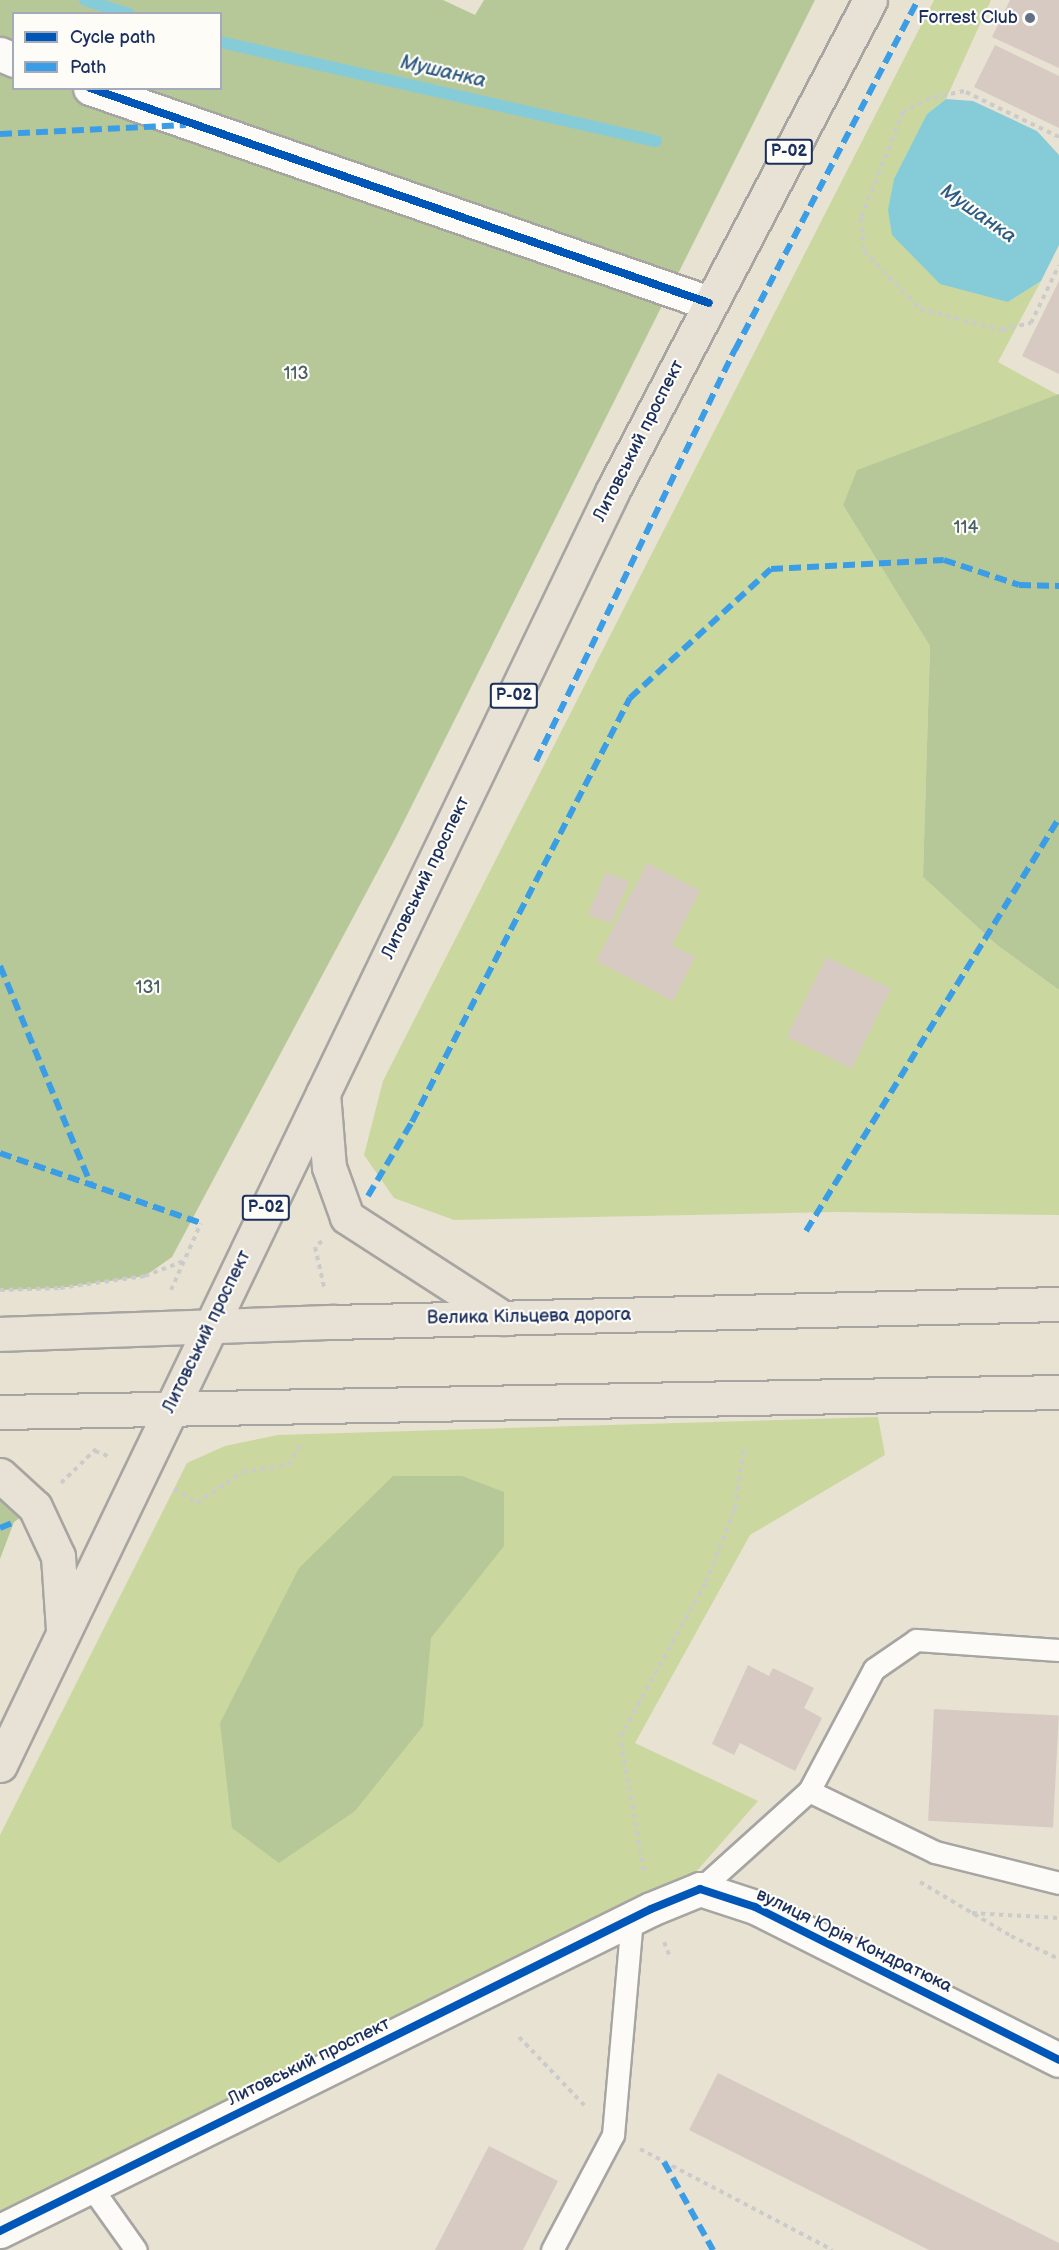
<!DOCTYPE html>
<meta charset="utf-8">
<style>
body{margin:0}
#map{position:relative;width:1059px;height:2250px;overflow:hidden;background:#e8e2d2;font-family:"Balsamiq Sans",sans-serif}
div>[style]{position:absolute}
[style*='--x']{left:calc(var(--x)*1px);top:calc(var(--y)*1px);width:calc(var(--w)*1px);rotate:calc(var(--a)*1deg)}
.green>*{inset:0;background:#cad89f}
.forest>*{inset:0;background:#b6c897}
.water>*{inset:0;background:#86ccd8}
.stream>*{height:12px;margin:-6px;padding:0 6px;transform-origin:6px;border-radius:6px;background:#86ccd8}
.building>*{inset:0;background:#d7cac2;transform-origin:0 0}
.path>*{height:4px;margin-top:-2px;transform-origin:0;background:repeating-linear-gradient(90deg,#cbcbcb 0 4.5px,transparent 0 9px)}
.roads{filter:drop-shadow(2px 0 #a6a5a2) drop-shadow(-2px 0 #a6a5a2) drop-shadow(0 2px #a6a5a2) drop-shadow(0 -2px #a6a5a2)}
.service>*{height:21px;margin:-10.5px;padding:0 10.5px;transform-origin:10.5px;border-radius:10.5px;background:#fcfbf8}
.minor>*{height:33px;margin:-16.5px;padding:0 16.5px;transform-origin:16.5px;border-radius:16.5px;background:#fcfbf8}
.primary>*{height:33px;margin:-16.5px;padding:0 16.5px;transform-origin:16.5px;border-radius:16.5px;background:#e8e1d5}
.quiet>*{height:6px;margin-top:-3px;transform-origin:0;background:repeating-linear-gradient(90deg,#3b9de6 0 12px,transparent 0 18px)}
.cycleway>*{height:8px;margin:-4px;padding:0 4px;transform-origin:4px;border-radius:4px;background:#0057b8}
.dots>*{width:16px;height:16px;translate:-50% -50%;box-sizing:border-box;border:3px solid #fdfcf7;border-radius:50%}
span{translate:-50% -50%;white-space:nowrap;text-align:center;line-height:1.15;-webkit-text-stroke:4.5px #fdfcf7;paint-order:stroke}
.shield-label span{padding:2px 4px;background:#fdfcf7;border:2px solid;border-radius:4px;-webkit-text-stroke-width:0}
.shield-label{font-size:16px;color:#1b2f5e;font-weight:700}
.poi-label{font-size:18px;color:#1b2f5e}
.right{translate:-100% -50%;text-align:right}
.park-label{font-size:18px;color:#485f65}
.street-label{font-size:18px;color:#1b2f5e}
.water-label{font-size:20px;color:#2e5b83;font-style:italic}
.legend{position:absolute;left:12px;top:12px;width:210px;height:78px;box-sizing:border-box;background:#fdfcf7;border:2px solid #a3aaba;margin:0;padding:8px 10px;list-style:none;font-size:18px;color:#1b2f5e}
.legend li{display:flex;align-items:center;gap:12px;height:30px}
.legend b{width:30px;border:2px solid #a3aaba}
</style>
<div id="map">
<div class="green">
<div style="clip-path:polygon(934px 0,991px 0,946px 99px,927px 114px,1008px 302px,1041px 281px,998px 362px,1058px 395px,858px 470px,843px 505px,930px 646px,923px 877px,997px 945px,1059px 990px,1059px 1215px,835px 1212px,454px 1220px,394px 1198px,364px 1155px,383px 1081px)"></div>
<div style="clip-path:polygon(878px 1417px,885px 1455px,750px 1535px,635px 1743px,758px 1801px,695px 1873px,0 2213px,0 1835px,187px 1463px,225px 1446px,278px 1435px)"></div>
</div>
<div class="forest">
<div style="clip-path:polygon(evenodd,0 0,443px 0,475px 15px,484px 0,815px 0,396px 837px,172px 1257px,145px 1276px,60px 1288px,0 1290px,0 0,14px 14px,220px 14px,220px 88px,14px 88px,14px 14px)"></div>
<div style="clip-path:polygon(1059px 394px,1059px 990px,997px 945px,923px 877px,930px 646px,843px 505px,857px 470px)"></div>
<div style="clip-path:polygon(0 1475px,35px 1507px,14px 1522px,0 1559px)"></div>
<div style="clip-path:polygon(393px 1476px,462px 1476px,504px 1492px,504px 1546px,431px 1638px,423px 1726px,355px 1811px,279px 1863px,232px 1828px,220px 1723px,299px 1568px)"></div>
</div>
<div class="water">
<div style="clip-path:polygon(946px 99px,973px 101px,1037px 131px,1059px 155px,1059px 245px,1041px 281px,1008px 302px,940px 284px,892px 235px,888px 210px,894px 179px,927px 114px)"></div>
</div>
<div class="stream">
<div style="--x:85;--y:0;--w:46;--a:17.7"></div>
<div style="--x:220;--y:42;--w:447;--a:12.8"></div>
</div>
<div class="building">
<div style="clip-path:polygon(1010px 0,1059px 0,1059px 68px,992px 37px)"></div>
<div style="clip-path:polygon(995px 45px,1059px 76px,1059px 128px,974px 87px)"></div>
<div style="clip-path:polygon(1059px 281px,1059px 374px,1022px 356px)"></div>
<div style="clip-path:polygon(647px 863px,700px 891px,672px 945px,695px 957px,673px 1001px,596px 961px)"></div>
<div style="left:606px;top:872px;width:25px;height:46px;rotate:23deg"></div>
<div style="left:826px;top:957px;width:72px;height:89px;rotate:26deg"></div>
<div style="clip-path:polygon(748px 1665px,769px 1676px,773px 1668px,814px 1688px,804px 1708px,822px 1718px,795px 1771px,740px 1743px,734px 1755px,712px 1744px)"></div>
<div style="left:934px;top:1709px;width:125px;height:112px;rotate:3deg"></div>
<div style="clip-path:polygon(718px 2073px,1059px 2243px,1059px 2250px,929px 2250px,689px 2130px)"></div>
<div style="clip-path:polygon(489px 2146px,558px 2181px,523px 2250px,435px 2250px)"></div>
</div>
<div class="path">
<div style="--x:1059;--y:137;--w:106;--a:-154.2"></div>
<div style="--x:964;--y:91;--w:35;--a:168"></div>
<div style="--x:930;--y:98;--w:30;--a:153"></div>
<div style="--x:903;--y:112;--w:114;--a:111.6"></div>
<div style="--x:861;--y:218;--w:33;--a:85"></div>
<div style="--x:864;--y:251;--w:81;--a:46"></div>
<div style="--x:920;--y:309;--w:85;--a:14.4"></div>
<div style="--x:1002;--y:330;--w:30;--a:-14"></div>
<div style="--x:1031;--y:323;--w:64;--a:-64.2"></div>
<div style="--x:322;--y:1241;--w:9;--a:139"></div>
<div style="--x:315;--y:1247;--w:41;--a:77.3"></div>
<div style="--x:0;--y:1290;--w:60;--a:-1.9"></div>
<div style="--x:60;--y:1288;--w:86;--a:-8"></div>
<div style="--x:145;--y:1276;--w:40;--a:-21"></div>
<div style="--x:171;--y:1290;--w:73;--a:-65.9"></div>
<div style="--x:95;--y:1451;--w:14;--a:21"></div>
<div style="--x:61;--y:1483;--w:49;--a:-44.2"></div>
<div style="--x:174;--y:1489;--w:27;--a:31"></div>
<div style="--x:197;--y:1503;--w:55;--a:-34"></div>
<div style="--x:243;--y:1472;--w:46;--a:-8.8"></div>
<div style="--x:288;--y:1465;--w:25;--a:-58"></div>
<div style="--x:644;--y:1871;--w:136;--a:-100.2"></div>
<div style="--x:620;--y:1737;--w:177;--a:-61"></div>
<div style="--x:706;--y:1582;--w:79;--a:-68.6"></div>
<div style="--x:735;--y:1508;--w:62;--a:-81.6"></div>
<div style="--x:920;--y:1882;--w:106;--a:30.7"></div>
<div style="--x:1011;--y:1936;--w:53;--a:25.6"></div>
<div style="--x:972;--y:1913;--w:87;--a:3.3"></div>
<div style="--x:664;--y:1942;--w:16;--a:68"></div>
<div style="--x:519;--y:2037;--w:95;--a:46.3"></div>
<div style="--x:640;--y:2149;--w:217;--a:27.7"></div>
</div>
<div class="roads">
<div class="service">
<div style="--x:809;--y:1791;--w:140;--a:25.8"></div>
<div style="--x:935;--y:1852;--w:128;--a:14"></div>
<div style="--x:700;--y:1889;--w:147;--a:-42"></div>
<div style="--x:809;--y:1791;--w:138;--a:-62"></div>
<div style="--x:874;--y:1669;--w:51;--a:-34.6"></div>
<div style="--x:916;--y:1640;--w:143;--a:4"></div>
<div style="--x:91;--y:2187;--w:77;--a:54.5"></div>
<div style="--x:552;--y:2250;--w:130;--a:-62.1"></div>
<div style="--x:613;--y:2135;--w:218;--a:-85"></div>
</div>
<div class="minor">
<div style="--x:0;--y:54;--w:15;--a:23"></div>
<div style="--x:90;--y:88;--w:655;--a:19.15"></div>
<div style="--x:0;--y:2231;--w:726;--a:-26.32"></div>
<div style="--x:651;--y:1909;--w:53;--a:-22.2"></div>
<div style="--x:700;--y:1889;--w:58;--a:18.1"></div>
<div style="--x:755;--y:1907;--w:340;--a:26.7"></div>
</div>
<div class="primary">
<div style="--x:323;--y:1093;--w:74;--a:85.4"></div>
<div style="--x:329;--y:1167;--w:53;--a:70.2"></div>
<div style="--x:347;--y:1217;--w:186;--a:32.9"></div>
<div style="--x:0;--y:1334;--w:332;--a:-2.1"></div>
<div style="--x:332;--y:1322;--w:727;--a:-1.42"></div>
<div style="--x:0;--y:1412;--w:1059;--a:-1.08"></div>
<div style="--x:0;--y:1475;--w:47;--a:42.4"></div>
<div style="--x:35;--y:1507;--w:54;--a:64.9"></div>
<div style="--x:58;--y:1556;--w:73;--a:86.1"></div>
<div style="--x:0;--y:1765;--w:1415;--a:-64.32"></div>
<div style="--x:613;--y:490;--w:553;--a:-62.32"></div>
</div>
</div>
<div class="quiet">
<div style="--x:0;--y:134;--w:186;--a:-2.8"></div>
<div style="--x:536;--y:761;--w:457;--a:-64.2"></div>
<div style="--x:735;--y:350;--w:395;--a:-62.4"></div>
<div style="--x:0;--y:966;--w:237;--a:67.4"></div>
<div style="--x:0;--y:1153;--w:213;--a:19.2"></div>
<div style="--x:368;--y:1196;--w:86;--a:-59.3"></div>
<div style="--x:412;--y:1122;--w:477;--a:-62.8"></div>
<div style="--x:630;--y:698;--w:191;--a:-42.5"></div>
<div style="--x:771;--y:569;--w:173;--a:-3"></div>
<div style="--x:944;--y:560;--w:79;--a:18.4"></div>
<div style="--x:1019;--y:585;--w:40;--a:1.4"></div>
<div style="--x:806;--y:1231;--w:484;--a:-58.5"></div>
<div style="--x:0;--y:1528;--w:15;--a:-23"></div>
<div style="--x:664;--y:2162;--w:101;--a:60.9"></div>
</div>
<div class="cycleway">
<div style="--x:90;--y:88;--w:655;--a:19.15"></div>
<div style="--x:0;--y:2231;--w:726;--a:-26.32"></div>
<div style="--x:651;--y:1909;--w:53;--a:-22.2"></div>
<div style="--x:700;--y:1889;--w:58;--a:18.1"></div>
<div style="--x:755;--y:1907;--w:340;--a:26.7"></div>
</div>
<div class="dots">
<div style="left:1030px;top:18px;background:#636e87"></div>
</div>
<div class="shield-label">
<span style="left:789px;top:152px">Р-02</span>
<span style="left:514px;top:696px">Р-02</span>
<span style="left:266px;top:1208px">Р-02</span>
</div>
<div class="poi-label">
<span class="right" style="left:1018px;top:18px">Forrest Club</span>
</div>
<div class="park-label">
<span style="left:296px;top:374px">113</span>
<span style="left:966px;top:528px">114</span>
<span style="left:148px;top:988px">131</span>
</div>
<div class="street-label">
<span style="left:639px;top:441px;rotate:-63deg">Литовський проспект</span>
<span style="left:426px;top:878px;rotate:-64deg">Литовський проспект</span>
<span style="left:529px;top:1317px;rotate:-1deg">Велика Кільцева дорога</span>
<span style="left:207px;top:1332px;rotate:-64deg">Литовський проспект</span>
<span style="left:854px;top:1941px;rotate:26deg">вулиця Юрія Кондратюка</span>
<span style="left:309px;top:2062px;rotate:-26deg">Литовський проспект</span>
</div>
<div class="water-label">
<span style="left:443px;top:72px;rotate:13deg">Мушанка</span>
<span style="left:978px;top:214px;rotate:35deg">Мушанка</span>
</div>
<ul class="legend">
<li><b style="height:8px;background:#0057b8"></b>Cycle path</li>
<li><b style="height:8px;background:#3b9de6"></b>Path</li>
</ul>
</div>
